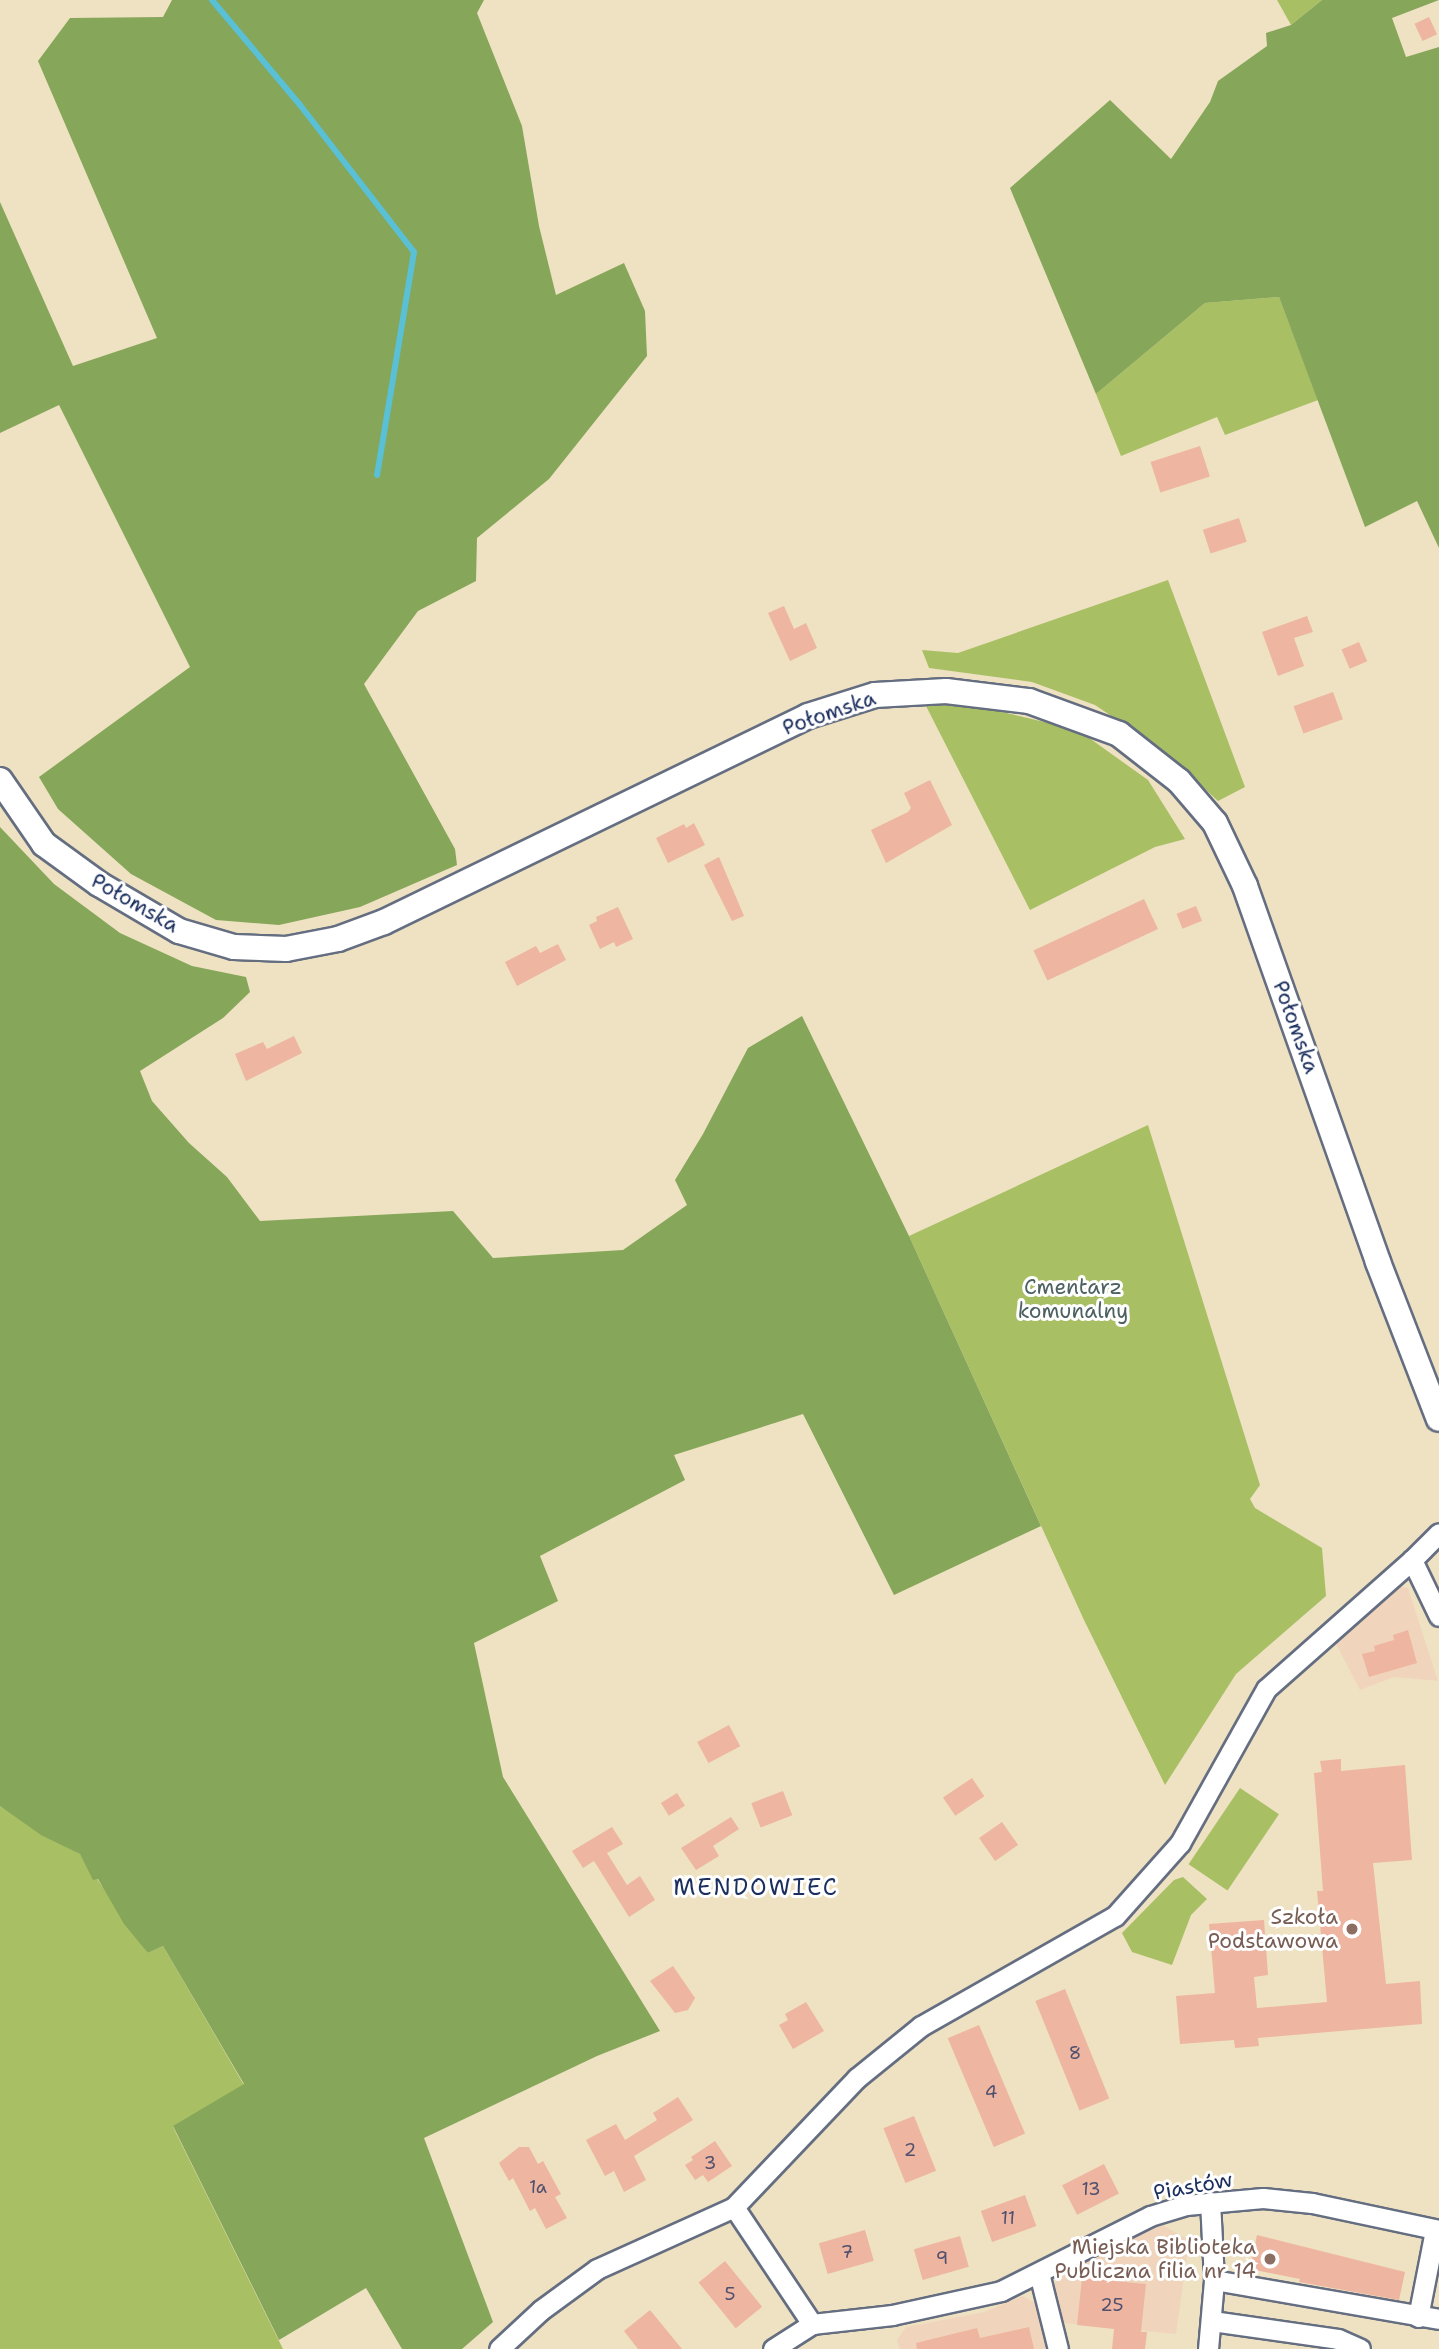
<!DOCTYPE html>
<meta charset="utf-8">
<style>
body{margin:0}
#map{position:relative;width:1439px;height:2349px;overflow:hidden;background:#eee2c2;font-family:"Shantell Sans",sans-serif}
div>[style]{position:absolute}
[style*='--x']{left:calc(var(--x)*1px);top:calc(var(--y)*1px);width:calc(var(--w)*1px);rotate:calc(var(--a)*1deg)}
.built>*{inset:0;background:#f0d5bc}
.green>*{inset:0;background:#a8bf64;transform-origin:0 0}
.forest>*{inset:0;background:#86a65a}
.stream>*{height:6px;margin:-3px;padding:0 3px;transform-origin:3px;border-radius:3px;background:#59c0d6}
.building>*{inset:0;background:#eeb5a0;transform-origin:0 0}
.roads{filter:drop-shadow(2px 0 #656e81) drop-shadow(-2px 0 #656e81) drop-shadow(0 2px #656e81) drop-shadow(0 -2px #656e81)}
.minor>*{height:19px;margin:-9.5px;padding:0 9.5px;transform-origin:9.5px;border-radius:9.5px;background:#fff}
.tertiary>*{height:24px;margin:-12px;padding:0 12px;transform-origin:12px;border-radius:12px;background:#fff}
.dots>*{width:19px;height:19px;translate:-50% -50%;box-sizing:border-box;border:4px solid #fff;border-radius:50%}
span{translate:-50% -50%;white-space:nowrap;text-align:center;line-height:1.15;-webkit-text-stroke:6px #fff;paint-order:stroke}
.number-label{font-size:18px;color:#50506e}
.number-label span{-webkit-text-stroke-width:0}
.street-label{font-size:21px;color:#1b2f5e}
.park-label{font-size:21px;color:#4c6160}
.education-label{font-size:21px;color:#785e54}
.right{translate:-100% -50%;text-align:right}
.neighbourhood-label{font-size:23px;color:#1b2f5e;letter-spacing:2px}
</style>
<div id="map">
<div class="built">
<div style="clip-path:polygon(1394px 1586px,1408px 1588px,1438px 1681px,1394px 1677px,1360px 1690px,1334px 1640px)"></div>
<div style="clip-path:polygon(1162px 2225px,1189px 2240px,1176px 2334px,1064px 2323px,1052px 2287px,1060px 2275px,1119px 2242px)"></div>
<div style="clip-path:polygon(1023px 2296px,1037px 2304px,1048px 2349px,900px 2349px,897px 2340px,906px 2327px,984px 2312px)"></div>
</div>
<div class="green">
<div style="clip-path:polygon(1277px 0,1322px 0,1291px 25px)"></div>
<div style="clip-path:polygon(1279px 297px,1318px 400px,1225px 435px,1217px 417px,1121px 456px,1096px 394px,1205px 303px)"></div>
<div style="clip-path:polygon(1168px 580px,1245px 787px,1218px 801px,1165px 752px,1095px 705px,1032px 682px,929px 668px,922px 650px,958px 653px)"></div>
<div style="clip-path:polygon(925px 704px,982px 707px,1078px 730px,1148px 780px,1185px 839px,1155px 847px,1030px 910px)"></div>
<div style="clip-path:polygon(1148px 1125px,1260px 1485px,1250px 1499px,1255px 1508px,1322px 1548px,1326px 1596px,1236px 1674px,1165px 1785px,1084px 1620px,909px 1236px)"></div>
<div style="left:1240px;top:1788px;width:47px;height:92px;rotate:34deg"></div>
<div style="clip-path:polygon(0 1806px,80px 1854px,148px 1953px,163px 1946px,244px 2085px,173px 2127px,283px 2349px,0 2349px)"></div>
<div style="clip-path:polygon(1183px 1877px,1207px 1899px,1191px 1915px,1172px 1965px,1132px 1952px,1122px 1933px,1174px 1880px)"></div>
</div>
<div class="forest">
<div style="clip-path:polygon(172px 0,484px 0,477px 13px,522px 126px,539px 226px,556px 295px,624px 263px,645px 311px,647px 356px,549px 479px,477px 538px,476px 581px,418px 611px,364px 684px,455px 849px,457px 865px,360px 907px,279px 925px,216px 920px,131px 874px,58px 809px,39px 777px,190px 667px,59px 405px,0 433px,0 202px,73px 366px,157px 338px,38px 61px,70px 18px,163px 17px)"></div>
<div style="clip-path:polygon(1322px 0,1439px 0,1392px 18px,1406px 57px,1439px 47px,1439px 548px,1417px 501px,1365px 527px,1279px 297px,1205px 303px,1096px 394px,1010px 188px,1110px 100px,1171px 159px,1210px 102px,1218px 81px,1267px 46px,1266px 33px,1291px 25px)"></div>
<div style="clip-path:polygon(0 827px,54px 884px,120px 933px,192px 966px,246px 977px,250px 992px,223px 1018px,140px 1071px,152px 1101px,189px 1143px,227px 1177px,260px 1221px,453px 1211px,493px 1258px,623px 1250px,687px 1205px,675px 1180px,703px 1134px,748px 1048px,802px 1016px,909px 1236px,1041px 1526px,894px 1595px,803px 1414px,674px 1455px,685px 1480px,540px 1556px,558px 1601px,474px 1643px,503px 1777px,660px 2031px,597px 2056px,424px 2138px,493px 2322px,462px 2349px,402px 2349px,366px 2288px,279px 2340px,173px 2126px,244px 2084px,163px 1946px,148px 1953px,124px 1924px,98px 1879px,93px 1880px,80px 1854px,41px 1835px,0 1806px)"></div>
</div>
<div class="stream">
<div style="--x:212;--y:0;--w:137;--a:50"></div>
<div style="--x:300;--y:105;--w:186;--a:52.2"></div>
<div style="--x:414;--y:252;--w:226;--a:99.4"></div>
</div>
<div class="building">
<div style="left:1429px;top:17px;width:19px;height:16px;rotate:65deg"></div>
<div style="left:1200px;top:446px;width:32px;height:52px;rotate:72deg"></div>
<div style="left:1239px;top:518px;width:25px;height:38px;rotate:72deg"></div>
<div style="clip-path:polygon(784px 606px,794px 629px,806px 623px,817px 648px,790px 661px,768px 613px)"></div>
<div style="clip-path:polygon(1307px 616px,1313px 632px,1294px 638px,1304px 666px,1278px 676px,1262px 632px)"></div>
<div style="left:1359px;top:642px;width:21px;height:19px;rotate:67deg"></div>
<div style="left:1333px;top:692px;width:29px;height:42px;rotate:70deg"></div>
<div style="clip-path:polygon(930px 780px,952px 825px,886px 863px,871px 830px,908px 812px,911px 808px,904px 793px)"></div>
<div style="clip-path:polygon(694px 823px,705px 845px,668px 863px,656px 838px,684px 824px,686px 828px)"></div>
<div style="clip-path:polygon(719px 857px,744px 916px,732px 921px,704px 865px)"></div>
<div style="left:1144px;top:899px;width:33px;height:122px;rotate:65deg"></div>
<div style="left:1196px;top:906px;width:16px;height:21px;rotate:68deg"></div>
<div style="clip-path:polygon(618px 907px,633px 939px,616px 947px,614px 942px,600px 949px,589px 925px,597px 921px,596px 917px)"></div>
<div style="clip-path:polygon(558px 944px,566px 960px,517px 986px,505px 962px,536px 946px,540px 953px)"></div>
<div style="clip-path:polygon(294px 1036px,302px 1053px,246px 1081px,235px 1054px,263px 1042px,267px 1049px)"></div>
<div style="clip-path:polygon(1408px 1630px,1417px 1663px,1369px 1677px,1362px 1654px,1375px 1651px,1374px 1646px,1394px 1640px,1393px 1635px)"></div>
<div style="left:729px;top:1725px;width:24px;height:36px;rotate:62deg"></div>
<div style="clip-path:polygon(1341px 1759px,1341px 1771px,1405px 1765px,1412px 1860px,1373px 1863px,1386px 1984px,1420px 1981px,1422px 2024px,1258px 2038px,1259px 2046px,1235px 2048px,1234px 2040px,1180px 2044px,1176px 1996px,1215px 1993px,1209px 1924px,1264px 1920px,1268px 1975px,1254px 1977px,1257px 2008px,1327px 2002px,1317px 1891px,1323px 1891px,1314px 1773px,1322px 1772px,1320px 1761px)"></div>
<div style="left:972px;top:1778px;width:22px;height:35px;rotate:56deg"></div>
<div style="left:783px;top:1791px;width:26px;height:34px;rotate:69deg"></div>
<div style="left:677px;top:1793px;width:15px;height:19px;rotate:58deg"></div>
<div style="clip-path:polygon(731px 1817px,739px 1829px,713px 1846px,719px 1856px,696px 1870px,681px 1848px)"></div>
<div style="left:1002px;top:1822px;width:28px;height:28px;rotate:55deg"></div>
<div style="clip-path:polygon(612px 1827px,623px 1844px,607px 1853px,627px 1885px,640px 1876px,655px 1900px,629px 1917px,594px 1861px,583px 1868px,572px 1851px)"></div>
<div style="clip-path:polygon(673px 1966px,695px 1998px,688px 2010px,675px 2013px,650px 1981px)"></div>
<div style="left:1065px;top:1989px;width:118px;height:32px;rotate:68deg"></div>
<div style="clip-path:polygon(806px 2002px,824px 2031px,793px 2049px,779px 2025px,788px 2020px,785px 2014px)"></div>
<div style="left:979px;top:2025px;width:118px;height:34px;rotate:67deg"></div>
<div style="clip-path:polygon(678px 2097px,693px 2120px,634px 2156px,646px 2180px,624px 2192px,614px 2171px,605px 2176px,586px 2140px,616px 2124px,625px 2140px,657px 2120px,653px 2113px)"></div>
<div style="left:914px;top:2116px;width:59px;height:33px;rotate:68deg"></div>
<div style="clip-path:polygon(715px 2141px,732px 2166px,708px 2182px,703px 2175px,695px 2180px,685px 2165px,693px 2160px,691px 2157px)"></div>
<div style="clip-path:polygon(519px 2147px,529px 2147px,538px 2164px,543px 2161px,561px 2194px,555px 2197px,567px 2218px,546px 2229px,535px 2208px,530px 2211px,513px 2178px,509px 2181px,499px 2163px)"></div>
<div style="left:1104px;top:2164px;width:33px;height:47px;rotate:63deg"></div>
<div style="left:1025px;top:2195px;width:33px;height:47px;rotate:70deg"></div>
<div style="left:865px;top:2230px;width:32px;height:48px;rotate:74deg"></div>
<div style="clip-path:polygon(1257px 2235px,1405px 2272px,1399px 2300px,1299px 2282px,1300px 2279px,1250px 2269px)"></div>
<div style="left:960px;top:2236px;width:32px;height:48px;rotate:74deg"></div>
<div style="left:725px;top:2261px;width:59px;height:34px;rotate:51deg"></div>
<div style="clip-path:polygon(1082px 2278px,1146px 2284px,1141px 2332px,1147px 2332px,1145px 2349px,1112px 2349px,1114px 2329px,1077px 2325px)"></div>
<div style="clip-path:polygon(650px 2310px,682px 2349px,638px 2349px,624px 2331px)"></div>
<div style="clip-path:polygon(1029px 2327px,1034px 2349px,917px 2349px,916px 2343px,977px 2328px,980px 2338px)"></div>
</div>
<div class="roads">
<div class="minor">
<div style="--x:1412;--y:1560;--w:62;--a:64.3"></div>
<div style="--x:734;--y:2207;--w:141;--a:56.3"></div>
<div style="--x:1039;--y:2273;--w:78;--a:76"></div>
<div style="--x:1214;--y:2280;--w:228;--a:9.8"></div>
<div style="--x:1418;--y:2317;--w:89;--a:-78.9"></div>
<div style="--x:1212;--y:2321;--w:127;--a:8.1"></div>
<div style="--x:1338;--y:2339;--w:24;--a:24"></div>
<div style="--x:499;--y:2349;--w:57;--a:-42.9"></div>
<div style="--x:541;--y:2310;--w:69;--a:-36.2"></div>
<div style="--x:597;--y:2269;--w:150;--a:-24.3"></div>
<div style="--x:734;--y:2207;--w:178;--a:-46.4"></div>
<div style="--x:857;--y:2078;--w:82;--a:-39.1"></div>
<div style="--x:921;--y:2026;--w:223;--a:-29.6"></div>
<div style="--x:1115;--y:1916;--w:98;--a:-48.3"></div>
<div style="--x:1180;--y:1843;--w:176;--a:-60.8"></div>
<div style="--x:1266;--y:1689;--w:195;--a:-41.5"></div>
<div style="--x:1412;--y:1560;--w:38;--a:-45"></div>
<div style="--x:773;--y:2349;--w:46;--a:-32.7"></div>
<div style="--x:812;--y:2324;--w:81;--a:-6.4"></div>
<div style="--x:892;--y:2315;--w:112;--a:-12.4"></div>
<div style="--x:1001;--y:2291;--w:167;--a:-26.7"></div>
<div style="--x:1150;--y:2216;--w:38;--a:-17"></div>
<div style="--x:1186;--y:2205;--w:77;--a:-5.2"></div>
<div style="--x:1263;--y:2198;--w:49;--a:5.8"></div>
<div style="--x:1312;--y:2203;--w:130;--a:12"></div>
<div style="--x:1208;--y:2349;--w:69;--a:-85"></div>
<div style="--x:1214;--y:2280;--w:78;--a:-92.9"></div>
</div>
<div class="tertiary">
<div style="--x:0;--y:780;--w:78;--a:55.5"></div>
<div style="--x:44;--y:844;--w:68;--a:36"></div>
<div style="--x:99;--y:884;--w:93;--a:30.4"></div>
<div style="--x:179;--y:931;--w:57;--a:16.2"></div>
<div style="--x:234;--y:947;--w:52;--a:2.2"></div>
<div style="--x:286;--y:949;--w:53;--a:-10.9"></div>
<div style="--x:338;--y:939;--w:49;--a:-20.3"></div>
<div style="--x:384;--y:922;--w:471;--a:-25.9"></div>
<div style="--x:808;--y:716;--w:70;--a:-17.4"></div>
<div style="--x:875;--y:695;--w:71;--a:-3.2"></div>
<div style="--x:946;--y:691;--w:84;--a:6.9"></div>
<div style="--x:1029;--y:701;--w:96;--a:20.1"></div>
<div style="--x:1119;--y:734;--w:76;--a:38.1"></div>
<div style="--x:1179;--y:781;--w:55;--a:49.4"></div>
<div style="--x:1215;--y:823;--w:70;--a:64.5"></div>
<div style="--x:1245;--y:886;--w:399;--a:70.5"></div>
<div style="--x:1378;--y:1262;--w:168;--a:68.8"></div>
</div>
</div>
<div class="dots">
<div style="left:1352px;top:1929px;background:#8d6e63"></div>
<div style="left:1270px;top:2259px;background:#8d6e63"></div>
</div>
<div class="number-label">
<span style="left:1075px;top:2053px">8</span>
<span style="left:991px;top:2092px">4</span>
<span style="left:910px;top:2150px">2</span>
<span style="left:710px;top:2163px">3</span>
<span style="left:538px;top:2187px">1a</span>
<span style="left:1091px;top:2189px">13</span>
<span style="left:1008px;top:2218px">11</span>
<span style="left:847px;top:2252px">7</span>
<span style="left:942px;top:2258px">9</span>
<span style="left:730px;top:2294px">5</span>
<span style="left:1112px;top:2305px">25</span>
</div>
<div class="street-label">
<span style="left:829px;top:713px;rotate:-19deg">Połomska</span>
<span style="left:135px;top:903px;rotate:30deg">Połomska</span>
<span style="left:1296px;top:1027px;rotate:70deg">Połomska</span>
<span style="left:1193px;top:2186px;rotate:-10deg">Piastów</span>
</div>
<div class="park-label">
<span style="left:1073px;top:1299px">Cmentarz<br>komunalny</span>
</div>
<div class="education-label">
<span class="right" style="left:1338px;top:1929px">Szkoła<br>Podstawowa</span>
<span class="right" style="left:1256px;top:2259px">Miejska Biblioteka<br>Publiczna filia nr 14</span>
</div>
<div class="neighbourhood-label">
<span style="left:756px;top:1887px">MENDOWIEC</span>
</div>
</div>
